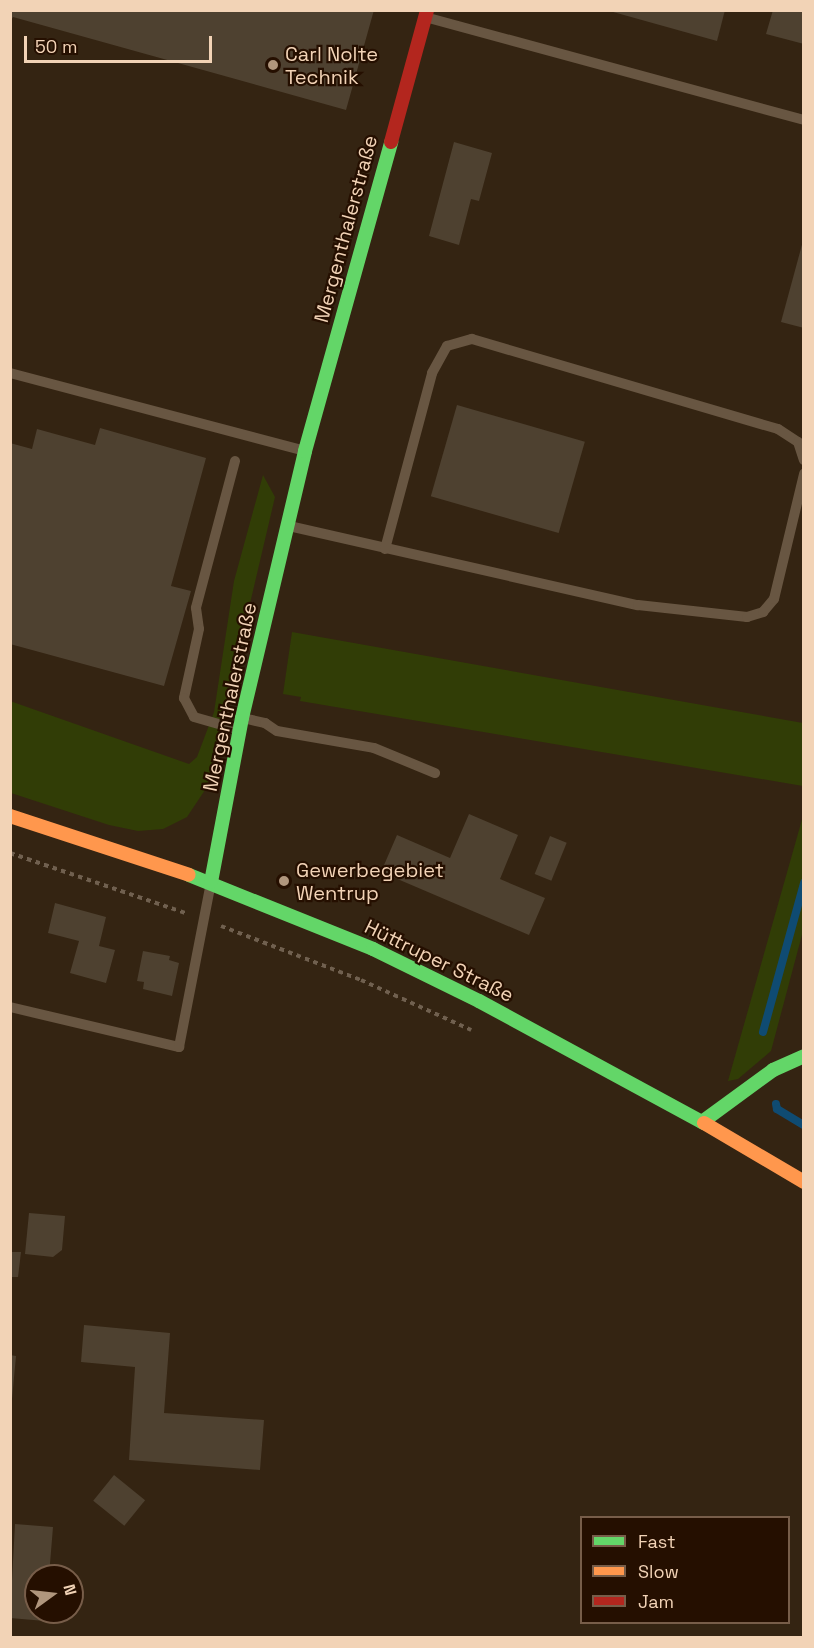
<!DOCTYPE html>
<meta charset="utf-8">
<style>
body{margin:0}
#map{position:relative;width:814px;height:1648px;overflow:hidden;background:#342412;font-family:"Space Grotesk",sans-serif}
div>[style]{position:absolute}
[style*='--x']{left:calc(var(--x)*1px);top:calc(var(--y)*1px);width:calc(var(--w)*1px);rotate:calc(var(--a)*1deg)}
.green>*{inset:0;background:#313d06}
.stream>*{height:8px;margin:-4px;padding:0 4px;transform-origin:4px;border-radius:4px;background:#0f4b72}
.building>*{inset:0;background:#4e4130;transform-origin:0 0}
.path>*{height:4px;margin-top:-2px;transform-origin:0;background:repeating-linear-gradient(90deg,#70604f 0 4.5px,transparent 0 9px)}
.lane>*{height:10px;margin:-5px;padding:0 5px;transform-origin:5px;border-radius:5px;background:#685642}
.fast>*{height:14px;margin:-7px;padding:0 7px;transform-origin:7px;border-radius:7px;background:#63d668}
.slow>*{height:14px;margin:-7px;padding:0 7px;transform-origin:7px;border-radius:7px;background:#ff974d}
.jam>*{height:14px;margin:-7px;padding:0 7px;transform-origin:7px;border-radius:7px;background:#b3261e}
.dots>*{width:16px;height:16px;translate:-50% -50%;box-sizing:border-box;border:3px solid #250f00;border-radius:50%}
span{translate:-50% -50%;white-space:nowrap;text-align:center;line-height:1.15;-webkit-text-stroke:4.5px #250f00;paint-order:stroke}
.poi-label{font-size:20px;color:#f2d3b6}
.left{translate:0 -50%;text-align:left}
.street-label{font-size:20px;color:#f2d3b6}
.frame{position:absolute;inset:0;border:12px solid #f2d3b6;pointer-events:none}
.legend{position:absolute;left:580px;top:1516px;width:210px;height:108px;box-sizing:border-box;background:#250f00;border:2px solid #775d49;margin:0;padding:8px 10px;list-style:none;font-size:18px;color:#f2d3b6}
.legend li{display:flex;align-items:center;gap:12px;height:30px}
.legend b{width:30px;border:2px solid #775d49}
.north{position:absolute;left:24px;top:1564px;width:60px;height:60px;box-sizing:border-box;background:#250f00;border:2px solid #775d49;border-radius:50%;rotate:75deg;font-size:16px;font-weight:700;line-height:24px;text-align:center;color:#f2d3b6}
.north::after{content:'';display:block;margin:auto;width:21px;height:27px;background:#b0967d;clip-path:polygon(50% 0,100% 100%,50% 72%,0 100%)}
.scale{position:absolute;left:24px;top:36px;width:188px;height:27px;box-sizing:border-box;border:3px solid #f2d3b6;border-top:0;padding-left:8px;font-size:18px;line-height:21px;white-space:nowrap;color:#f2d3b6;-webkit-text-stroke:4px #250f00;paint-order:stroke}
</style>
<div id="map">
<div class="green">
<div style="clip-path:polygon(263px 475px,275px 497px,207px 787px,187px 817px,163px 829px,138px 831px,109px 825px,11px 793px,10px 701px,189px 764px,197px 757px,214px 712px,234px 581px)"></div>
<div style="clip-path:polygon(292px 632px,803px 723px,803px 786px,300px 701px,301px 697px,283px 694px)"></div>
<div style="clip-path:polygon(803px 816px,803px 931px,771px 1051px,738px 1079px,728px 1081px)"></div>
</div>
<div class="stream">
<div style="--x:763;--y:1032;--w:155;--a:-74.6"></div>
<div style="--x:776;--y:1104;--w:5;--a:79"></div>
<div style="--x:777;--y:1109;--w:31;--a:31"></div>
</div>
<div class="building">
<div style="clip-path:polygon(10px 10px,374px 10px,346px 110px,13px 17px,10px 22px)"></div>
<div style="clip-path:polygon(606px 10px,725px 10px,717px 41px)"></div>
<div style="clip-path:polygon(773px 10px,804px 10px,804px 44px,766px 34px)"></div>
<div style="clip-path:polygon(454px 142px,492px 153px,479px 201px,471px 199px,459px 245px,429px 236px)"></div>
<div style="clip-path:polygon(803px 241px,804px 242px,804px 328px,781px 322px)"></div>
<div style="left:457px;top:405px;width:133px;height:95px;rotate:16deg"></div>
<div style="clip-path:polygon(100px 428px,206px 458px,171px 586px,191px 591px,164px 686px,10px 644px,10px 443px,32px 449px,37px 429px,95px 445px)"></div>
<div style="clip-path:polygon(469px 814px,518px 835px,500px 879px,545px 898px,529px 935px,381px 872px,397px 835px,450px 858px)"></div>
<div style="left:550px;top:836px;width:18px;height:41px;rotate:22deg"></div>
<div style="clip-path:polygon(55px 903px,106px 917px,99px 946px,115px 950px,106px 983px,70px 973px,79px 941px,48px 933px)"></div>
<div style="clip-path:polygon(143px 951px,170px 956px,169px 960px,179px 963px,172px 996px,143px 989px,144px 982px,137px 981px)"></div>
<div style="clip-path:polygon(29px 1213px,65px 1216px,62px 1250px,53px 1257px,25px 1254px)"></div>
<div style="clip-path:polygon(10px 1252px,21px 1252px,18px 1277px,10px 1277px)"></div>
<div style="clip-path:polygon(84px 1325px,170px 1333px,164px 1413px,264px 1420px,260px 1470px,129px 1460px,135px 1367px,81px 1362px)"></div>
<div style="clip-path:polygon(10px 1355px,16px 1356px,12px 1399px,10px 1399px)"></div>
<div style="left:114px;top:1475px;width:40px;height:33px;rotate:39deg"></div>
<div style="clip-path:polygon(15px 1524px,53px 1527px,49px 1576px,36px 1576px,36px 1612px,46px 1612px,45px 1621px,10px 1618px)"></div>
</div>
<div class="path">
<div style="--x:10;--y:853;--w:188;--a:18.9"></div>
<div style="--x:221;--y:926;--w:150;--a:21.1"></div>
<div style="--x:361;--y:980;--w:121;--a:24.4"></div>
</div>
<div class="lane">
<div style="--x:425;--y:17;--w:393;--a:15.2"></div>
<div style="--x:10;--y:373;--w:305;--a:14.8"></div>
<div style="--x:235;--y:461;--w:152;--a:104.9"></div>
<div style="--x:196;--y:608;--w:21;--a:82"></div>
<div style="--x:199;--y:629;--w:71;--a:102.3"></div>
<div style="--x:184;--y:698;--w:21;--a:62"></div>
<div style="--x:194;--y:717;--w:48;--a:15.8"></div>
<div style="--x:289;--y:526;--w:358;--a:12.8"></div>
<div style="--x:638;--y:605;--w:110;--a:6.3"></div>
<div style="--x:747;--y:617;--w:17;--a:-17"></div>
<div style="--x:763;--y:612;--w:17;--a:-50"></div>
<div style="--x:774;--y:599;--w:129;--a:-76.5"></div>
<div style="--x:385;--y:549;--w:182;--a:-75"></div>
<div style="--x:432;--y:373;--w:31;--a:-61"></div>
<div style="--x:447;--y:346;--w:26;--a:-16"></div>
<div style="--x:472;--y:339;--w:319;--a:16.4"></div>
<div style="--x:778;--y:429;--w:24;--a:33"></div>
<div style="--x:798;--y:442;--w:19;--a:72"></div>
<div style="--x:243;--y:718;--w:23;--a:13"></div>
<div style="--x:265;--y:723;--w:14;--a:34"></div>
<div style="--x:277;--y:731;--w:98;--a:9.9"></div>
<div style="--x:374;--y:748;--w:66;--a:22.3"></div>
<div style="--x:10;--y:1007;--w:174;--a:13.3"></div>
<div style="--x:179;--y:1047;--w:168;--a:-79"></div>
</div>
<div class="fast">
<div style="--x:189;--y:875;--w:198;--a:21.9"></div>
<div style="--x:373;--y:949;--w:118;--a:26.1"></div>
<div style="--x:479;--y:1001;--w:256;--a:28.5"></div>
<div style="--x:211;--y:882;--w:167;--a:-79.3"></div>
<div style="--x:242;--y:718;--w:274;--a:-76.7"></div>
<div style="--x:305;--y:451;--w:321;--a:-74.4"></div>
<div style="--x:702;--y:1122;--w:88;--a:-36.2"></div>
<div style="--x:773;--y:1070;--w:34;--a:-24"></div>
</div>
<div class="slow">
<div style="--x:10;--y:816;--w:188;--a:18.2"></div>
<div style="--x:704;--y:1123;--w:116;--a:30.5"></div>
</div>
<div class="jam">
<div style="--x:391;--y:142;--w:137;--a:-74.7"></div>
</div>
<div class="dots">
<div style="left:273px;top:65px;background:#b0967d"></div>
<div style="left:284px;top:881px;background:#b0967d"></div>
</div>
<div class="poi-label">
<span class="left" style="left:285px;top:66px">Carl Nolte<br>Technik</span>
<span class="left" style="left:296px;top:882px">Gewerbegebiet<br>Wentrup</span>
</div>
<div class="street-label">
<span style="left:346px;top:229px;rotate:-75deg">Mergenthalerstraße</span>
<span style="left:230px;top:697px;rotate:-78deg">Mergenthalerstraße</span>
<span style="left:439px;top:961px;rotate:26deg">Hüttruper Straße</span>
</div>
<div class="frame"></div>
<ul class="legend">
<li><b style="height:8px;background:#63d668"></b>Fast</li>
<li><b style="height:8px;background:#ff974d"></b>Slow</li>
<li><b style="height:8px;background:#b3261e"></b>Jam</li>
</ul>
<div class="north">N</div>
<div class="scale">50 m</div>
</div>
